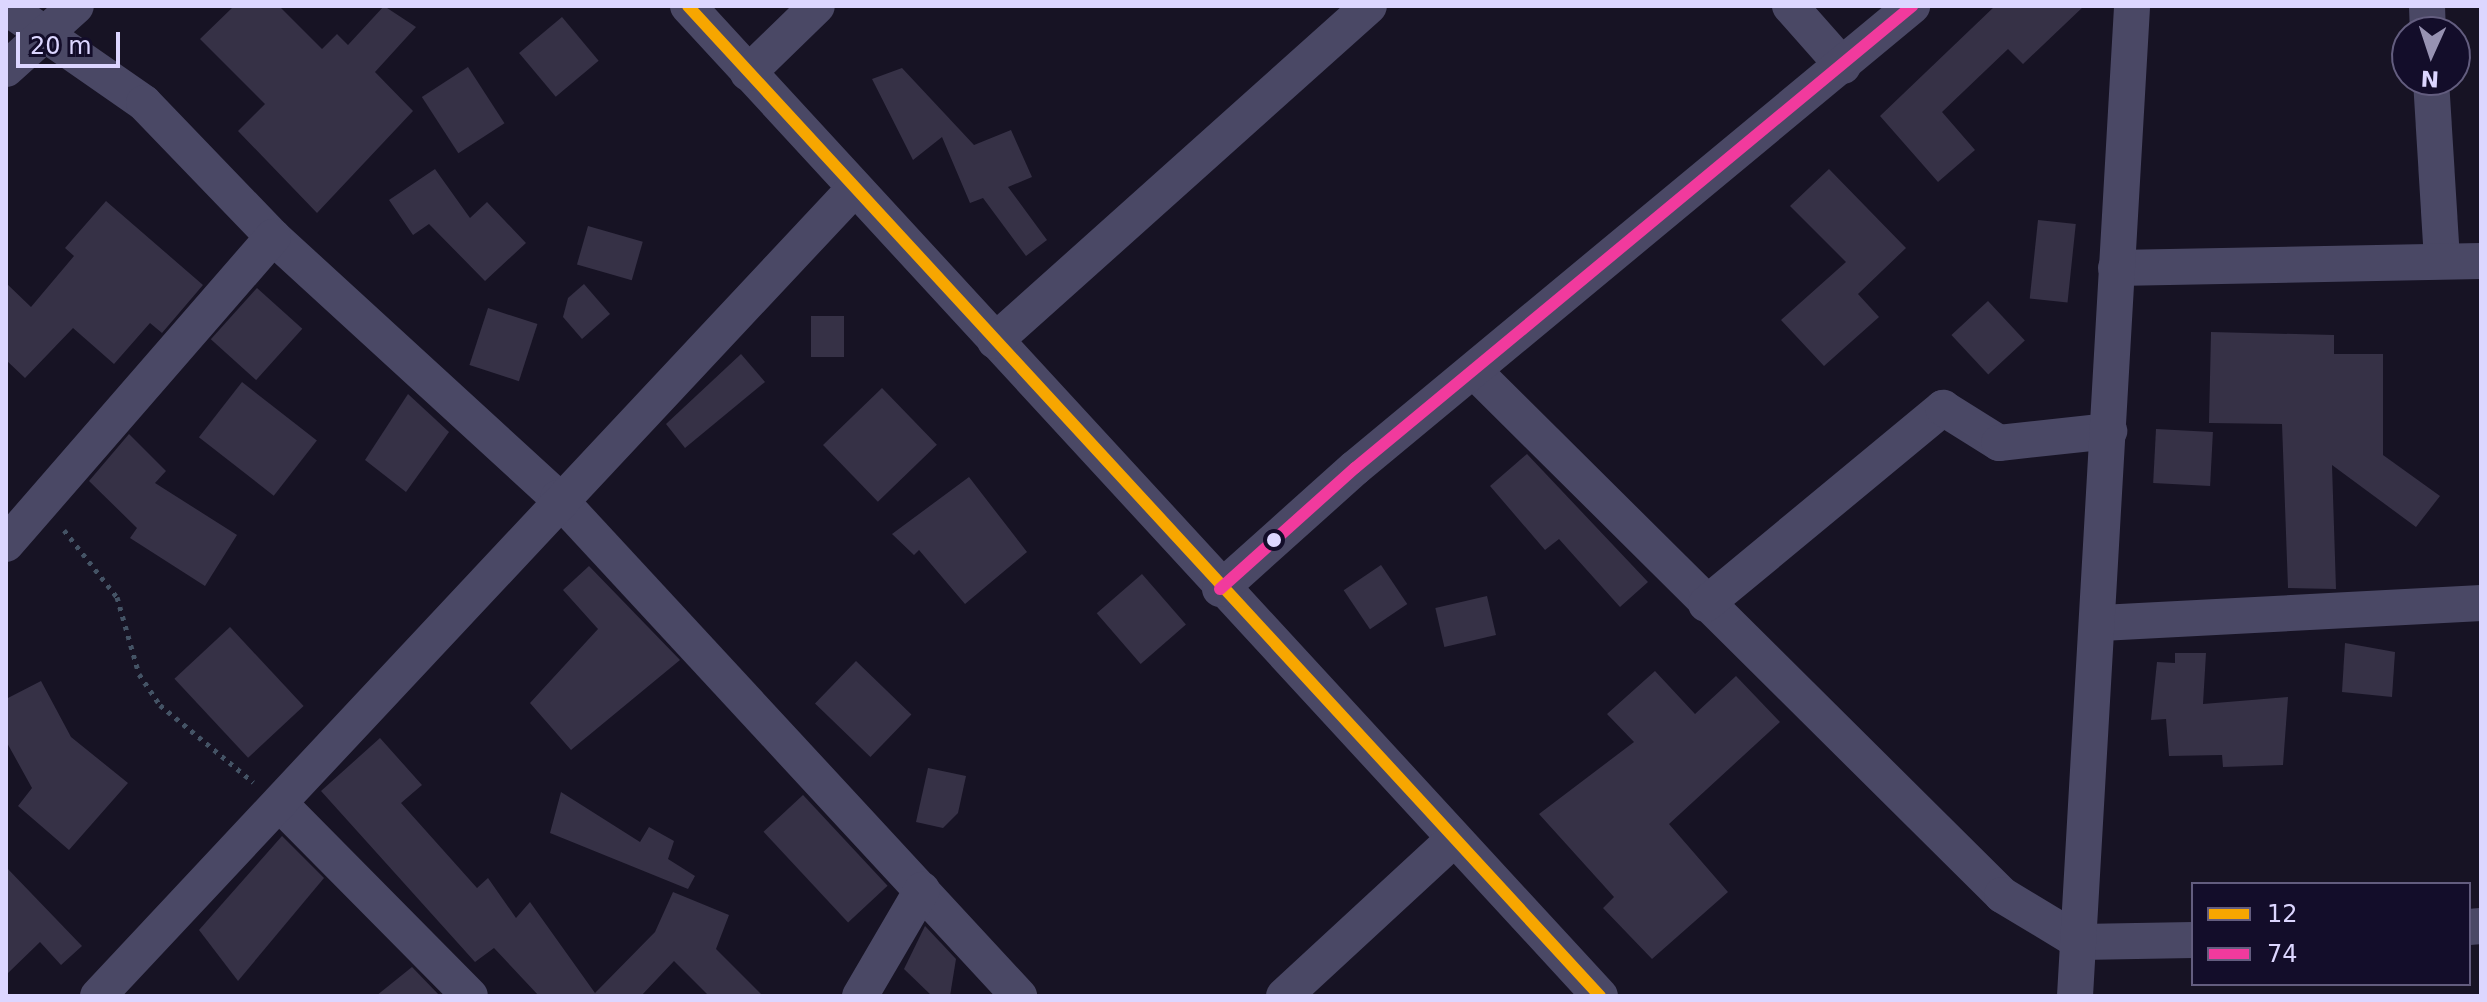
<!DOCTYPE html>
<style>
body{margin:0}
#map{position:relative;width:2487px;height:1002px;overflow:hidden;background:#171324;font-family:"DejaVu Sans",sans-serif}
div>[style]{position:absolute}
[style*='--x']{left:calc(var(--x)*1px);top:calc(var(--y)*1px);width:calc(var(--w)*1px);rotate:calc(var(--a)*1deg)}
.building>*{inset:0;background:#363146;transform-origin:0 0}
.path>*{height:5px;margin-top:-2.5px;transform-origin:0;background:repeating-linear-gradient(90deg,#445365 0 4px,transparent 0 10px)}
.minor>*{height:36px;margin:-18px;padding:0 18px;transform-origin:18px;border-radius:18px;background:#4a4865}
.bus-1>*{height:12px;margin:-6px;padding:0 6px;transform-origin:6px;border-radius:6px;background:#f7a600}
.bus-2>*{height:12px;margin:-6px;padding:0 6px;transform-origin:6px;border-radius:6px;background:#f13a9d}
.dots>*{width:22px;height:22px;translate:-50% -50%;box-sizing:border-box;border:4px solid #130d2a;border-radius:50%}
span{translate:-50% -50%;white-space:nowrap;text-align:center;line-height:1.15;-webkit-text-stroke:8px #130d2a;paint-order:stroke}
.frame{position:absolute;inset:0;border:8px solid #dcd6ff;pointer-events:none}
.legend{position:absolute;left:2191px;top:882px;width:280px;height:104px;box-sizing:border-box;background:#130d2a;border:2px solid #635d7f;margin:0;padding:10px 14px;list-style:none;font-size:24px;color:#dcd6ff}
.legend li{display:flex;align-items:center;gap:16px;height:40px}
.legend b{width:40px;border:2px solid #635d7f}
.north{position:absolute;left:2391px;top:16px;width:80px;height:80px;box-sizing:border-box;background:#130d2a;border:2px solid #635d7f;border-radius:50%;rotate:183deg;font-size:22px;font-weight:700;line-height:32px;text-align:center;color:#dcd6ff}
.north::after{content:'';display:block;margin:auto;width:28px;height:36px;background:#9792b2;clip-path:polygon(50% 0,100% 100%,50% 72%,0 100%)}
.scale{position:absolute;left:16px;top:32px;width:104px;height:36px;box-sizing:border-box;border:4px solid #dcd6ff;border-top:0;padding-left:10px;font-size:24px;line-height:28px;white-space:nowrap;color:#dcd6ff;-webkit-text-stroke:6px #130d2a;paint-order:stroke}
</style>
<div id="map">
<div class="building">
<div style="clip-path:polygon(234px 6px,279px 6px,322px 49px,337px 34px,348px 45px,384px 6px,416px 27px,375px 72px,413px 111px,317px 213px,238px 131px,265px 104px,200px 39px)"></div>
<div style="clip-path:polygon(1995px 6px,2084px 6px,2023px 64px,2008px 49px,1942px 112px,1975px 150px,1938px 182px,1880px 116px)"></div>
<div style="left:562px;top:17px;width:57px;height:56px;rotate:50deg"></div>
<div style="left:468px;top:67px;width:67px;height:55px;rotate:57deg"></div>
<div style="clip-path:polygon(902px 68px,974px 145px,1011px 130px,1032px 177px,1008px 187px,1047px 240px,1026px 256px,983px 198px,970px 203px,942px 137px,913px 160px,872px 79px)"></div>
<div style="clip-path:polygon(435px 169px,470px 218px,487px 202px,526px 243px,485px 281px,429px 224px,413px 235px,389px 200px)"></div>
<div style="clip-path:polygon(1829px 169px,1906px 248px,1858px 294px,1879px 317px,1824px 366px,1781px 320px,1846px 262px,1790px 206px)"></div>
<div style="clip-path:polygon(106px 201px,203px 285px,162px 333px,150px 323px,114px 364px,73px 328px,25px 378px,6px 360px,6px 283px,31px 307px,74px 256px,65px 248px)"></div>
<div style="left:2038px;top:220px;width:38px;height:79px;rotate:6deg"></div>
<div style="left:588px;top:226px;width:57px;height:40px;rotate:16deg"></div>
<div style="clip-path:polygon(584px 284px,610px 314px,582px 339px,563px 317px,568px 298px)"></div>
<div style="left:257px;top:288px;width:61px;height:69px;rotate:42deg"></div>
<div style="left:1988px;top:301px;width:54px;height:50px;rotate:47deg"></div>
<div style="left:488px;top:308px;width:52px;height:60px;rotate:18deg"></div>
<div style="left:811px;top:316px;width:33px;height:41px"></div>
<div style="clip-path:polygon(2211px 332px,2334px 335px,2334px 354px,2383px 354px,2383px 455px,2440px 496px,2416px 527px,2332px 465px,2336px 589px,2288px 588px,2282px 424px,2209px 423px)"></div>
<div style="clip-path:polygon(741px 354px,765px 382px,685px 448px,666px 424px)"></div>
<div style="left:242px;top:382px;width:95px;height:70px;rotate:38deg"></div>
<div style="left:882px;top:388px;width:79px;height:82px;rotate:46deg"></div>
<div style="clip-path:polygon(408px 394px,449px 432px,406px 492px,365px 460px)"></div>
<div style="left:2156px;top:429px;width:57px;height:54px;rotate:3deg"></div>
<div style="clip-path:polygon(129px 434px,166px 471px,155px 483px,237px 535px,205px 586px,130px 538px,137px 528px,89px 481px)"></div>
<div style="clip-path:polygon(1527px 454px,1648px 582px,1620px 607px,1559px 539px,1545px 550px,1490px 486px)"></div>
<div style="clip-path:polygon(969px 477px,1027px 552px,965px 604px,919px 550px,914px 555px,892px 534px)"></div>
<div style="left:1381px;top:565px;width:47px;height:45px;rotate:56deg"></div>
<div style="clip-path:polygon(589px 566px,680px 660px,571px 750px,530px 703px,598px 629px,563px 590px)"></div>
<div style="left:1142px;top:574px;width:67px;height:60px;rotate:49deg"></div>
<div style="left:1487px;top:596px;width:40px;height:53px;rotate:77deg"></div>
<div style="left:230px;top:627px;width:108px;height:76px;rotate:47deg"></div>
<div style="clip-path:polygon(2345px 643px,2395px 652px,2392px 697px,2342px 692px)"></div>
<div style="clip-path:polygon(2175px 653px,2206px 653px,2203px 704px,2288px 697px,2283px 765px,2223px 767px,2222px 755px,2169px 756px,2166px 719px,2151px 720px,2157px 662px,2175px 663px)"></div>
<div style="left:856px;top:661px;width:77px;height:59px;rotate:44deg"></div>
<div style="clip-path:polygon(1655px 671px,1695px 714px,1736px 676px,1780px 722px,1669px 824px,1728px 892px,1652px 959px,1603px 908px,1614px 897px,1539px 814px,1634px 742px,1607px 714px)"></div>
<div style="clip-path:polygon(41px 681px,71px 737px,128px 783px,69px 850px,18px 806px,32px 788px,6px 741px,6px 699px)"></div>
<div style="clip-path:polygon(380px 738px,422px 785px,401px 803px,477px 888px,488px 878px,516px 918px,530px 902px,595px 993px,655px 932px,673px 892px,729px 915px,716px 949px,763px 996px,709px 996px,674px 961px,641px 996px,539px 996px,494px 948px,475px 962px,321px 791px)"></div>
<div style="clip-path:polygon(928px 768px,966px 776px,958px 813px,943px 828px,916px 822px)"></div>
<div style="clip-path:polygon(561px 792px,640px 842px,649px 827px,674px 841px,668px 859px,695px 876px,688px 889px,550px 833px)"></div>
<div style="left:803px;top:795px;width:124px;height:54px;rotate:47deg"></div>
<div style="clip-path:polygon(282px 836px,324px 878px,238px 981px,199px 930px)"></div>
<div style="clip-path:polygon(6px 867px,82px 946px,61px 965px,40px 942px,6px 975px)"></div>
<div style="clip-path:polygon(925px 926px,956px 959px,950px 996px,932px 996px,904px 969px)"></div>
<div style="clip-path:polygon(412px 967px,440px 996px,376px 996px)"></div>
</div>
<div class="path">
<div style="--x:64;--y:530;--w:85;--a:51.7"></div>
<div style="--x:117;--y:597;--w:80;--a:74.1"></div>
<div style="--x:139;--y:674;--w:37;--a:56"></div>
<div style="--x:160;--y:705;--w:121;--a:39.6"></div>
</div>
<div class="minor">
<div style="--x:688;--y:6;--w:1346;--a:47.35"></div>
<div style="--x:1790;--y:6;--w:80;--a:48.5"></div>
<div style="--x:2427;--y:6;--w:26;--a:88"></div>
<div style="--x:6;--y:7;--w:168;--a:34.8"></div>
<div style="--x:144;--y:103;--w:186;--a:46.1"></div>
<div style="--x:273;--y:237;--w:386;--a:42.5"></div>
<div style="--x:558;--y:498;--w:679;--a:47.21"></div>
<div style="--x:6;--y:69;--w:94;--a:-42"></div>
<div style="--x:748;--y:73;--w:96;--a:-44.2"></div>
<div style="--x:2431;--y:80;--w:181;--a:86.5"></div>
<div style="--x:2116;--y:268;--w:365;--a:-1.1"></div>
<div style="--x:995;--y:341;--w:502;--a:-41.85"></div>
<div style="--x:1474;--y:371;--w:744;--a:44.78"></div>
<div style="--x:2002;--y:895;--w:91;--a:31.1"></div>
<div style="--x:2080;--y:942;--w:113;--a:-1"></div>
<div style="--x:6;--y:544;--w:407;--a:-49"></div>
<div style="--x:1220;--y:589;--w:181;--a:-41.9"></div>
<div style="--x:1355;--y:468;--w:724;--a:-39.67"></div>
<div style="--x:1706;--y:604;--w:308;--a:-39.6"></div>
<div style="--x:1943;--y:408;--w:66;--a:32"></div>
<div style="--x:1999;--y:443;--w:111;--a:-6.2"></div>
<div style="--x:2101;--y:623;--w:381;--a:-3"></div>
<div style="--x:280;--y:804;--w:270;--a:45.3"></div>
<div style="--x:2469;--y:927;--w:12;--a:-5"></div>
<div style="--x:98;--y:996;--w:1106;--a:-46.87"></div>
<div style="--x:860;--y:996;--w:123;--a:-59.7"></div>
<div style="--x:1284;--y:996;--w:231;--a:-42.7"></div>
<div style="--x:2075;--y:996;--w:992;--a:-86.7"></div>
</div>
<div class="bus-1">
<div style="--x:688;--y:6;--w:1346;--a:47.35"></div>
</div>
<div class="bus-2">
<div style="--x:1220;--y:589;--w:181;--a:-41.9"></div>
<div style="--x:1355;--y:468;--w:724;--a:-39.67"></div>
</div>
<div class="dots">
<div style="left:1274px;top:540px;background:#dcd6ff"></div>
</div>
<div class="frame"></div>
<ul class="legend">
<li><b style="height:10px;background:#f7a600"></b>12</li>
<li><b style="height:10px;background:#f13a9d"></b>74</li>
</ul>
<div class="north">N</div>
<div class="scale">20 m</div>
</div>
